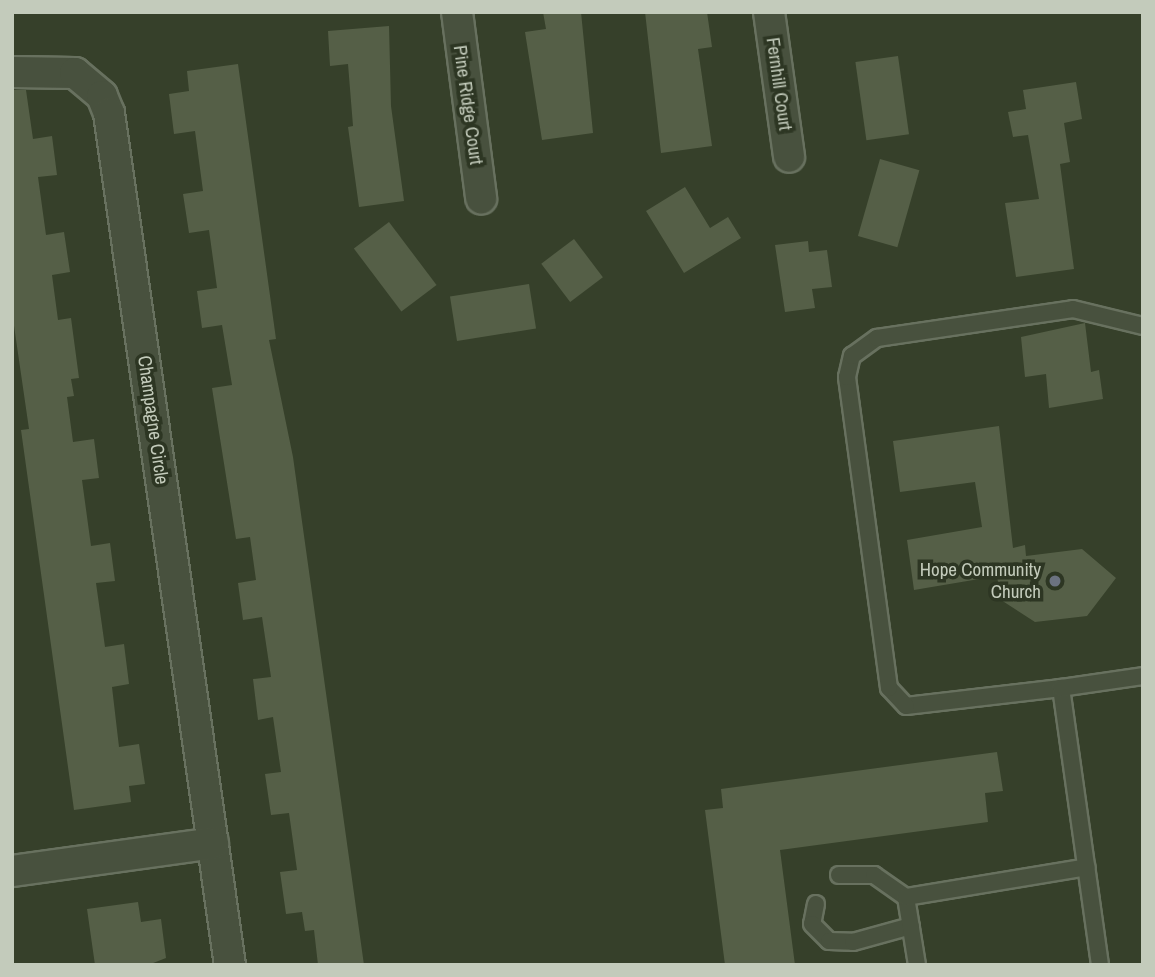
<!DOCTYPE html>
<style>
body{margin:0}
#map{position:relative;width:1155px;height:977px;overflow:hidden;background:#36402a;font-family:"Archivo Narrow",sans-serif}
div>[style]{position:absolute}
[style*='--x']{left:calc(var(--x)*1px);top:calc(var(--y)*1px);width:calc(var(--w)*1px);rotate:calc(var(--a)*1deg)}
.building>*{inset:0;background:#555f47;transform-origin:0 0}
.roads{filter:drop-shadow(2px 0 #68715f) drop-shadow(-2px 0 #68715f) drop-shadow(0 2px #68715f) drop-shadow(0 -2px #68715f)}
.service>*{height:16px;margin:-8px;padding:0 8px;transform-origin:8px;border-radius:8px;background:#48513e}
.minor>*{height:30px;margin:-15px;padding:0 15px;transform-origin:15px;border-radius:15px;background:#48513e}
.dots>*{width:19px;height:19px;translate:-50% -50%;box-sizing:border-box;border:4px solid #2d3623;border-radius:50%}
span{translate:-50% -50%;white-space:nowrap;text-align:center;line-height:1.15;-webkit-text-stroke:7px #2d3623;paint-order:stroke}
.street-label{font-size:19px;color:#c3cbbb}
.poi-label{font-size:19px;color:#c3cbbb}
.right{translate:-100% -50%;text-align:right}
.frame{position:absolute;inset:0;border:14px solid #c3cbbb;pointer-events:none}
</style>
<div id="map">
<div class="building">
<div style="clip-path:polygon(543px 12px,581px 12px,593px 133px,542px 140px,525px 32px,546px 29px)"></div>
<div style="clip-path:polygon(645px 12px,707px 12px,712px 47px,698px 49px,712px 146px,661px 153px)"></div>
<div style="clip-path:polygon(389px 26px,391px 106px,404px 201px,359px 207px,348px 127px,353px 126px,348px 64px,330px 66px,328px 31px)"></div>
<div style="left:898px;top:56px;width:79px;height:43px;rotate:82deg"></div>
<div style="clip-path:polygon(238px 64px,276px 339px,269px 340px,293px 457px,364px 965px,318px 965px,314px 930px,305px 931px,302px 912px,286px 914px,280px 872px,297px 870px,289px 813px,271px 815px,265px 774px,281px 772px,273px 717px,258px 720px,253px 679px,271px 677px,262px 617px,243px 620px,238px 583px,256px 580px,250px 537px,236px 539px,212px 388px,232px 385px,222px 325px,202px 328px,197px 291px,217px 288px,209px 230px,189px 233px,183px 194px,203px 191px,195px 131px,174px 134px,169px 94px,189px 91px,187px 71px)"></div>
<div style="clip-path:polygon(1076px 82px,1082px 119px,1064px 123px,1070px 162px,1060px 164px,1074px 269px,1016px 277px,1005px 203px,1039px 199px,1028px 135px,1013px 137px,1008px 112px,1026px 109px,1023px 90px)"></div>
<div style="clip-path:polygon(12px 90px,26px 90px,33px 139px,52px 136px,57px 175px,38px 177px,46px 235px,64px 232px,70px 272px,52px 275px,58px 320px,71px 318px,79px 378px,71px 379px,74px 396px,67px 397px,73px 442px,94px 439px,99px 478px,82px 480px,91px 546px,110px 543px,115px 581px,96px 583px,105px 647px,124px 644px,129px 684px,112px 687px,119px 747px,139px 744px,145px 784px,129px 786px,131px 802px,74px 810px,21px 430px,29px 429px,12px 312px)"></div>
<div style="left:880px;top:159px;width:41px;height:80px;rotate:16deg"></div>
<div style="clip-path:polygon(685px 187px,710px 228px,728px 217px,741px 238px,684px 273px,646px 211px)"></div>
<div style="left:389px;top:222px;width:79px;height:44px;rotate:53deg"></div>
<div style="left:574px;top:239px;width:48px;height:41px;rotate:53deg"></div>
<div style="clip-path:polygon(808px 241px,809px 252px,827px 250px,832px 287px,812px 289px,815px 308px,785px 312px,775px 245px)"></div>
<div style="left:529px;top:284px;width:45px;height:80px;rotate:81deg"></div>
<div style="clip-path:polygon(1085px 323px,1091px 372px,1099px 370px,1103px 399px,1049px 408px,1046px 374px,1025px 377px,1021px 337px)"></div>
<div style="clip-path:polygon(999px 426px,1013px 548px,1025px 545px,1026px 556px,1082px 549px,1116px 578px,1087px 616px,1035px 622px,1001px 600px,997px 576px,914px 590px,907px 540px,982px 527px,975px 482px,900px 492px,893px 441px)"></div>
<div style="clip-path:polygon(997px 752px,1003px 791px,985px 793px,988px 822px,780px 850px,795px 965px,725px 965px,705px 810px,723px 808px,721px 789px)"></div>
<div style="clip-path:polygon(138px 902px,141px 922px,161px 919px,166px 958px,148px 965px,95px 965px,87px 909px)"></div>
</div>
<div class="roads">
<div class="service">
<div style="--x:1061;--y:688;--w:156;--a:173.4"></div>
<div style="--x:906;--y:706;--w:25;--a:-133"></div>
<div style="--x:889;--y:688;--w:314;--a:-97.7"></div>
<div style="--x:847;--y:377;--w:22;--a:-77"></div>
<div style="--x:852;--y:356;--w:31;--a:-36"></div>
<div style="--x:877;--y:338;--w:198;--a:-8.4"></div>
<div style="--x:1073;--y:309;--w:72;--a:13.7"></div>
<div style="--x:839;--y:875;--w:35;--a:0"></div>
<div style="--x:874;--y:875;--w:39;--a:35"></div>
<div style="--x:816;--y:904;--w:20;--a:101"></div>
<div style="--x:812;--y:924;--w:24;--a:45"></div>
<div style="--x:829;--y:941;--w:24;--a:2"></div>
<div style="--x:853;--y:942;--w:60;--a:-15.4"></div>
<div style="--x:917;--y:965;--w:69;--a:-99.2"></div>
<div style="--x:906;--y:897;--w:183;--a:-9.4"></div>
<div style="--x:1100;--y:965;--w:280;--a:-98"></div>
<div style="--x:1061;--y:688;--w:83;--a:-8.3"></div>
</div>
<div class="minor">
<div style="--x:457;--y:12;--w:188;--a:82.6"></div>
<div style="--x:769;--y:12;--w:146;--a:82.1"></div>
<div style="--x:12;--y:72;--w:63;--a:0.9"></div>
<div style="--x:75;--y:73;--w:35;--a:40"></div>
<div style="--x:102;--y:96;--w:18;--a:68"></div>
<div style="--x:109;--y:113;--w:861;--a:81.92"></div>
<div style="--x:12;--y:871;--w:203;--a:-7.9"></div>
</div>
</div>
<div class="dots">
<div style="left:1055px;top:581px;background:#6b7280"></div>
</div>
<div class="street-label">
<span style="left:779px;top:84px;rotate:82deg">Fernhill Court</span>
<span style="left:468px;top:105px;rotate:82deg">Pine Ridge Court</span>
<span style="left:153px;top:420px;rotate:82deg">Champagne Circle</span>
</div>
<div class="poi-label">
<span class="right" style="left:1041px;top:581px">Hope Community<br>Church</span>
</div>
<div class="frame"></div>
</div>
